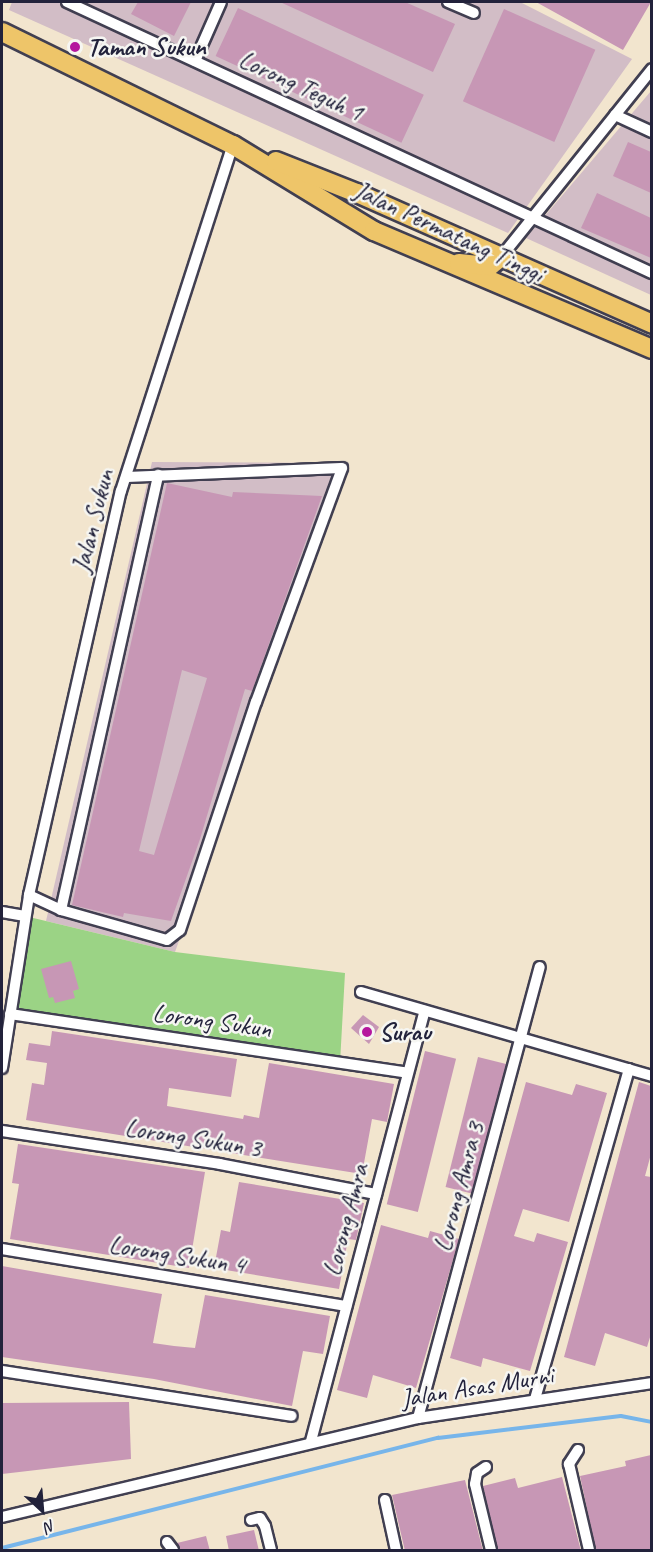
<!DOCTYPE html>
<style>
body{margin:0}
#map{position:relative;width:653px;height:1552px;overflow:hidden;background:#f2e5ce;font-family:Caveat,sans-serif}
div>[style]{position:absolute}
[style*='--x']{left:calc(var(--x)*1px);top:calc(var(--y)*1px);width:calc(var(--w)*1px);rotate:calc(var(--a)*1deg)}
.industrial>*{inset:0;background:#d2bdc6}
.green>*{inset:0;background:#9bd385}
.stream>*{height:4px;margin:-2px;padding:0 2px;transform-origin:2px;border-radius:2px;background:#77b5ea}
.building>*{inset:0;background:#c797b5;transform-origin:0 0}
.roads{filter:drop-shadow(2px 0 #413f51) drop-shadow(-2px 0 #413f51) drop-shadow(0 2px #413f51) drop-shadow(0 -2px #413f51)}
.minor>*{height:10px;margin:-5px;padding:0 5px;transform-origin:5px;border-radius:5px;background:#fff}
.trunk>*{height:18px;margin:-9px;padding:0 9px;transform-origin:9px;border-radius:9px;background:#eec569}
.dots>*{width:16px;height:16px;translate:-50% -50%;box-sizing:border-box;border:3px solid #f6f6f2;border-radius:50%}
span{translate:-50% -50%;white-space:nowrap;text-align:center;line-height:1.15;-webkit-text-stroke:5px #f6f6f2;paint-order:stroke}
.poi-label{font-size:26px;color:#22223b;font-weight:700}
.left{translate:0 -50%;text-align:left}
.street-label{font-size:26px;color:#22223b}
.frame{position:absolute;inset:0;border:3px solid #22223b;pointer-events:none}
.north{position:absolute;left:12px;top:1480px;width:60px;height:60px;-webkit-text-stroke:4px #f6f6f2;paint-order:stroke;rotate:154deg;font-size:16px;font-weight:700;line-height:24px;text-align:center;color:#22223b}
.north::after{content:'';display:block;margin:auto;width:21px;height:27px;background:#22223b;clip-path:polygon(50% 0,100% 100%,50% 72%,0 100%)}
</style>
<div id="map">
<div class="industrial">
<div style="clip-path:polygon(12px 2px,520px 2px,632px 59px,508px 233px,9px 10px)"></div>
<div style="clip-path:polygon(651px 91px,651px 295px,526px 238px)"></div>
<div style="clip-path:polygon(152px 462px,349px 463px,175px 952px,46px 921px)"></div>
</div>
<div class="green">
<div style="clip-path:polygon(25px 916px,175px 952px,345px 973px,340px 1063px,10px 1014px)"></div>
</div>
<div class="stream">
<div style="--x:2;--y:1548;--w:450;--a:-14.2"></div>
<div style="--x:438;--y:1438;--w:184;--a:-6.9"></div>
<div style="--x:621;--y:1416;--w:32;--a:11"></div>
</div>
<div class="building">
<div style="clip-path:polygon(138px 2px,191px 2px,174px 36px,131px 14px)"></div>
<div style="clip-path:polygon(280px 2px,405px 2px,455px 24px,433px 72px)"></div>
<div style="clip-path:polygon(536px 2px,651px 2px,623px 50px)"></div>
<div style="left:238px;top:8px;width:205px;height:53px;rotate:25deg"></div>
<div style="left:504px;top:9px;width:100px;height:101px;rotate:24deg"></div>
<div style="clip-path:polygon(628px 142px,651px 152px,651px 193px,613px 176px)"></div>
<div style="clip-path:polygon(597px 193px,651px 218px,651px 258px,581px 228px)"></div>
<div style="clip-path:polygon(evenodd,167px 483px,232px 497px,233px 492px,322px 496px,252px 691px,245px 689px,200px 839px,171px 921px,124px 913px,123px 917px,72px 905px,167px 483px,182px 670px,207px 678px,154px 855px,139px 851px,182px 670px)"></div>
<div style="clip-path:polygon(71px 961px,79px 989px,73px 991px,75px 998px,55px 1003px,53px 997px,49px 998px,41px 969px)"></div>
<div style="clip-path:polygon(363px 1015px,379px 1027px,369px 1044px,351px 1028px)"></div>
<div style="clip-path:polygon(52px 1031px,237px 1059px,231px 1097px,169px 1088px,167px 1106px,243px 1119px,244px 1115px,259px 1118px,269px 1063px,394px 1084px,387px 1122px,372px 1119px,362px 1174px,26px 1120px,32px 1083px,44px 1085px,47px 1063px,26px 1060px,29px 1043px,50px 1046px)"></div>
<div style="left:425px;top:1051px;width:32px;height:158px;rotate:14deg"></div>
<div style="left:478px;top:1057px;width:29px;height:134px;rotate:14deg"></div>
<div style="clip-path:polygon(526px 1082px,572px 1095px,576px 1084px,607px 1093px,569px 1222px,523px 1209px,514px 1236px,534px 1242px,537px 1233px,568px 1242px,530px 1371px,483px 1358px,481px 1367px,450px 1358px)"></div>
<div style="clip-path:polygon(639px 1082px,651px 1086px,651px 1154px,645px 1176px,651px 1177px,651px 1334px,647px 1347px,605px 1333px,595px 1366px,564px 1357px)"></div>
<div style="clip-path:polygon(18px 1144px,205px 1172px,189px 1268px,10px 1239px,19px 1184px,12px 1183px)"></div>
<div style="clip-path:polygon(239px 1182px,364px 1203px,356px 1240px,348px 1239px,339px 1289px,214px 1268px,221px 1230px,230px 1232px)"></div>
<div style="clip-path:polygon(381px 1225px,428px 1238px,430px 1231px,459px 1239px,416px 1388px,373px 1375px,367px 1398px,337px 1390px)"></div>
<div style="clip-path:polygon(2px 1266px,162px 1294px,153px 1343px,174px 1346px,195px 1348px,205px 1295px,330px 1316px,323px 1354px,303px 1351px,292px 1406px,154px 1379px,2px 1357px)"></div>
<div style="clip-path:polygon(129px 1402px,131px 1459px,2px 1474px,2px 1403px)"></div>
<div style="clip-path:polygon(651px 1455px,651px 1551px,596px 1551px,580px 1476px,626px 1466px,625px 1461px)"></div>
<div style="clip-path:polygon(562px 1477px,581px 1551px,498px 1551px,483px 1486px,515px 1478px,518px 1488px)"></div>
<div style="clip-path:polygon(465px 1480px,483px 1551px,405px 1551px,392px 1495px)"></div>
<div style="clip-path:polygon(254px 1530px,259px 1551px,229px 1551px,226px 1536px)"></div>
<div style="clip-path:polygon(206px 1536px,210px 1551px,180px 1551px,177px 1543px)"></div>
</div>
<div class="roads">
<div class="minor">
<div style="--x:67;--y:2;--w:645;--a:24.86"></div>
<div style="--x:448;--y:2;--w:28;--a:23"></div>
<div style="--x:195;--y:61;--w:64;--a:-66.2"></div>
<div style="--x:615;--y:115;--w:41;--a:24.7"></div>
<div style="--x:501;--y:257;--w:241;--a:-51.2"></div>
<div style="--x:29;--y:895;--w:35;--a:25"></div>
<div style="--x:61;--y:910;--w:110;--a:15.8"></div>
<div style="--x:167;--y:940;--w:16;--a:-38"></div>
<div style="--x:180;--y:930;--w:240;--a:-71.6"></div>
<div style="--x:256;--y:702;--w:249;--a:-69.8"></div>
<div style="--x:342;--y:468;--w:216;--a:177.6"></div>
<div style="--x:61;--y:910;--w:446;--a:-77.4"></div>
<div style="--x:2;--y:912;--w:23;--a:10"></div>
<div style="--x:361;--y:992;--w:303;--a:16.1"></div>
<div style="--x:10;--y:1014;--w:402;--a:8.4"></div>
<div style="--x:2;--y:1068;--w:175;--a:-81.1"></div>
<div style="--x:29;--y:895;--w:414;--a:-77.2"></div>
<div style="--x:121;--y:491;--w:364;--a:-72.1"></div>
<div style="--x:2;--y:1131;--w:220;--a:8.6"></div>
<div style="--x:220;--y:1164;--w:159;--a:10.9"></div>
<div style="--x:2;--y:1249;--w:349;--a:9.4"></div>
<div style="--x:2;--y:1371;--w:293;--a:8.8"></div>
<div style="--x:535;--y:1399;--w:343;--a:-74.1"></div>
<div style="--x:418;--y:1418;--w:467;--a:-74.9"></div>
<div style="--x:311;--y:1441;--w:445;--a:-75.2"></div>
<div style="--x:578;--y:1450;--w:17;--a:123"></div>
<div style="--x:569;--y:1464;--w:88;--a:76.9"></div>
<div style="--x:486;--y:1467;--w:11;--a:146"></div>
<div style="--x:477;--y:1473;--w:11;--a:100"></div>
<div style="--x:475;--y:1484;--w:68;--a:76.4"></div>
<div style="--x:385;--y:1500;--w:51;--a:77.6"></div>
<div style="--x:2;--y:1517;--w:428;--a:-13.4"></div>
<div style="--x:418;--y:1418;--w:237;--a:-8.5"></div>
<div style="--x:251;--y:1520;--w:9;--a:-13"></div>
<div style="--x:260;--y:1518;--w:9;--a:58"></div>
<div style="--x:265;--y:1526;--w:25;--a:76"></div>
<div style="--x:167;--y:1542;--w:10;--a:53"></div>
</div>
<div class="trunk">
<div style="--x:2;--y:32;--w:257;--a:26.1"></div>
<div style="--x:233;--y:145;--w:165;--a:31.4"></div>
<div style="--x:374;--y:231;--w:302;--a:23"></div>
<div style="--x:276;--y:161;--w:87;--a:21.6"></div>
<div style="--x:357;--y:193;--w:323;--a:23.9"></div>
<div style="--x:459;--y:263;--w:31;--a:6"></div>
<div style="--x:490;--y:266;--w:14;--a:-39"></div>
</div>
</div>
<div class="dots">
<div style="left:75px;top:47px;background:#b5179e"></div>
<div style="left:367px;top:1032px;background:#b5179e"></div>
</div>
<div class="poi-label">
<span class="left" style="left:87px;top:47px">Taman Sukun</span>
<span class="left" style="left:379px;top:1032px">Surau</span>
</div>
<div class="street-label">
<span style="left:301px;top:86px;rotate:25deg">Lorong Teguh 1</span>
<span style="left:449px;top:232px;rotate:25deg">Jalan Permatang Tinggi</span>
<span style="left:93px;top:521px;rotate:-76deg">Jalan Sukun</span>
<span style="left:212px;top:1021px;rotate:8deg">Lorong Sukun</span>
<span style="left:193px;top:1138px;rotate:9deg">Lorong Sukun 3</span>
<span style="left:459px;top:1187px;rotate:-75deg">Lorong Amra 3</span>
<span style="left:346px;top:1220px;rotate:-75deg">Lorong Amra</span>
<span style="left:177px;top:1255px;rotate:9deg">Lorong Sukun 4</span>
<span style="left:477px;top:1387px;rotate:-9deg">Jalan Asas Murni</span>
</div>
<div class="frame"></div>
<div class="north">N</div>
</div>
